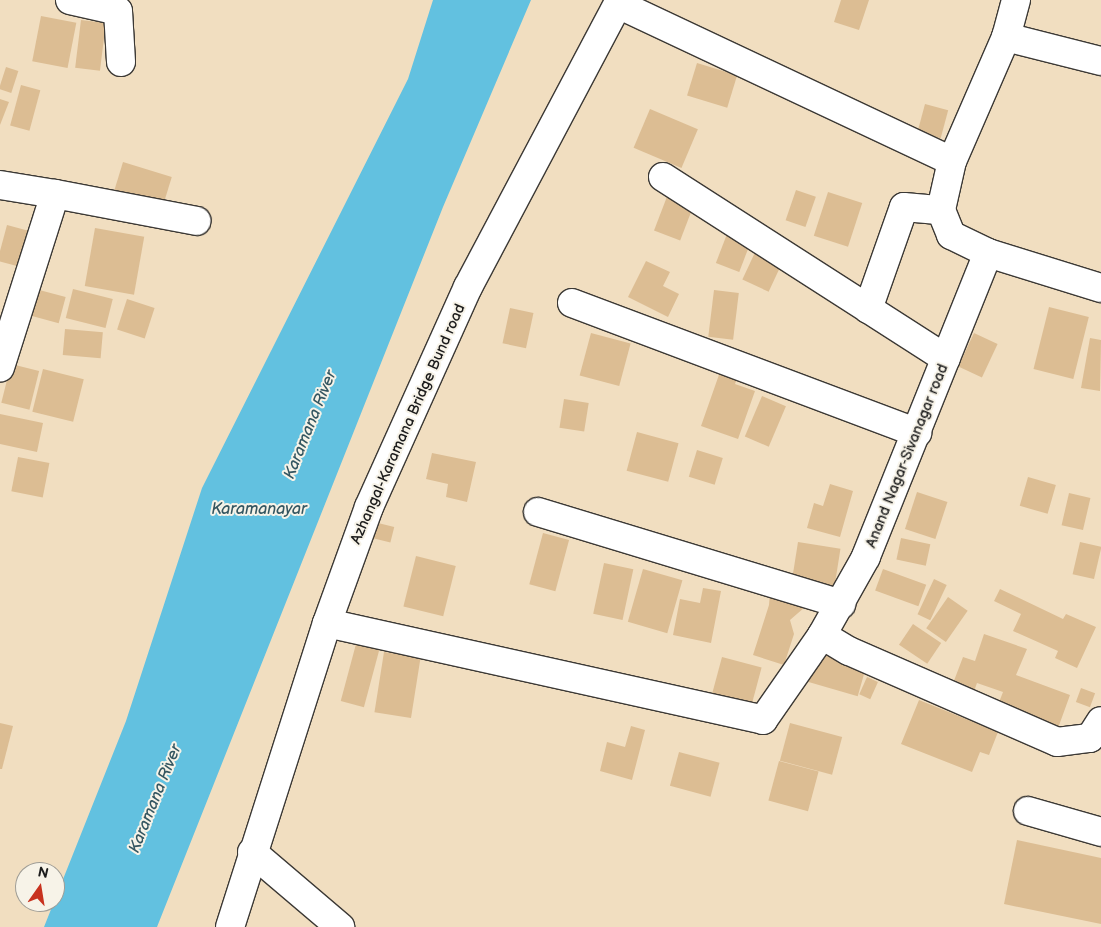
<!DOCTYPE html>
<style>
body{margin:0}
#map{position:relative;width:1101px;height:927px;overflow:hidden;background:#f1dec0;font-family:"Balsamiq Sans",sans-serif}
div>[style]{position:absolute}
[style*='--x']{left:calc(var(--x)*1px);top:calc(var(--y)*1px);width:calc(var(--w)*1px);rotate:calc(var(--a)*1deg)}
.water>*{inset:0;background:#62c1e0}
.building>*{inset:0;background:#dcbd93;transform-origin:0 0}
.roads{filter:drop-shadow(1px 0 #3c3935) drop-shadow(-1px 0 #3c3935) drop-shadow(0 1px #3c3935) drop-shadow(0 -1px #3c3935)}
.minor>*{height:28px;margin:-14px;padding:0 14px;transform-origin:14px;border-radius:14px;background:#fff}
span{translate:-50% -50%;white-space:nowrap;text-align:center;line-height:1.15;-webkit-text-stroke:4px #f7f3e8;paint-order:stroke}
.street-label{font-size:15px;color:#1c1c1c}
.water-label{font-size:16px;color:#345661;font-style:italic}
.north{position:absolute;left:15px;top:862px;width:50px;height:50px;box-sizing:border-box;background:#f7f3e8;border:1px solid #9f9d96;border-radius:50%;rotate:13deg;font-size:14px;font-weight:700;line-height:20px;text-align:center;color:#1c1c1c}
.north::after{content:'';display:block;margin:auto;width:18px;height:22px;background:#c8321e;clip-path:polygon(50% 0,100% 100%,50% 72%,0 100%)}
</style>
<div id="map">
<div class="water">
<div style="clip-path:polygon(433px 0,531px 0,443px 207px,157px 927px,44px 927px,126px 721px,202px 488px,408px 79px)"></div>
</div>
<div class="building">
<div style="clip-path:polygon(841px 0,869px 0,859px 30px,834px 22px)"></div>
<div style="left:41px;top:16px;width:36px;height:46px;rotate:11deg"></div>
<div style="left:81px;top:20px;width:25px;height:48px;rotate:7deg"></div>
<div style="left:697px;top:63px;width:42px;height:34px;rotate:17deg"></div>
<div style="left:6px;top:67px;width:13px;height:23px;rotate:18deg"></div>
<div style="left:21px;top:85px;width:20px;height:42px;rotate:15deg"></div>
<div style="clip-path:polygon(0 99px,9px 102px,0 125px)"></div>
<div style="left:925px;top:104px;width:24px;height:29px;rotate:15deg"></div>
<div style="left:650px;top:109px;width:52px;height:42px;rotate:23deg"></div>
<div style="left:123px;top:162px;width:51px;height:34px;rotate:17deg"></div>
<div style="left:796px;top:190px;width:21px;height:32px;rotate:19deg"></div>
<div style="left:828px;top:192px;width:36px;height:46px;rotate:18deg"></div>
<div style="left:668px;top:194px;width:28px;height:39px;rotate:21deg"></div>
<div style="left:7px;top:225px;width:24px;height:37px;rotate:15deg"></div>
<div style="left:95px;top:228px;width:50px;height:59px;rotate:10deg"></div>
<div style="left:727px;top:234px;width:25px;height:31px;rotate:21deg"></div>
<div style="left:758px;top:246px;width:29px;height:37px;rotate:25deg"></div>
<div style="clip-path:polygon(646px 261px,670px 272px,663px 286px,679px 294px,668px 317px,628px 297px)"></div>
<div style="left:28px;top:287px;width:39px;height:27px;rotate:15deg"></div>
<div style="left:73px;top:289px;width:41px;height:30px;rotate:14deg"></div>
<div style="left:714px;top:290px;width:25px;height:47px;rotate:7deg"></div>
<div style="left:127px;top:299px;width:29px;height:32px;rotate:18deg"></div>
<div style="left:1049px;top:307px;width:41px;height:64px;rotate:14deg"></div>
<div style="left:510px;top:308px;width:24px;height:36px;rotate:12deg"></div>
<div style="left:65px;top:329px;width:38px;height:26px;rotate:5deg"></div>
<div style="left:591px;top:333px;width:41px;height:44px;rotate:15deg"></div>
<div style="left:974px;top:333px;width:26px;height:37px;rotate:25deg"></div>
<div style="clip-path:polygon(1090px 338px,1101px 340px,1100px 391px,1081px 388px)"></div>
<div style="left:11px;top:364px;width:29px;height:40px;rotate:14deg"></div>
<div style="left:43px;top:369px;width:42px;height:44px;rotate:14deg"></div>
<div style="clip-path:polygon(721px 369px,738px 375px,735px 384px,755px 391px,738px 439px,701px 426px)"></div>
<div style="left:762px;top:396px;width:26px;height:44px;rotate:23deg"></div>
<div style="left:564px;top:399px;width:25px;height:29px;rotate:9deg"></div>
<div style="clip-path:polygon(0 414px,43px 423px,37px 452px,0 444px)"></div>
<div style="left:637px;top:432px;width:43px;height:40px;rotate:15deg"></div>
<div style="left:697px;top:450px;width:27px;height:28px;rotate:17deg"></div>
<div style="clip-path:polygon(432px 453px,476px 462px,467px 502px,446px 497px,448px 484px,426px 479px)"></div>
<div style="left:18px;top:457px;width:32px;height:35px;rotate:11deg"></div>
<div style="left:1028px;top:477px;width:29px;height:30px;rotate:16deg"></div>
<div style="clip-path:polygon(830px 484px,853px 491px,840px 537px,807px 528px,814px 503px,823px 506px)"></div>
<div style="left:917px;top:492px;width:32px;height:39px;rotate:18deg"></div>
<div style="left:1069px;top:493px;width:22px;height:33px;rotate:13deg"></div>
<div style="left:370px;top:521px;width:25px;height:16px;rotate:14deg"></div>
<div style="left:543px;top:533px;width:27px;height:53px;rotate:15deg"></div>
<div style="left:901px;top:538px;width:30px;height:22px;rotate:12deg"></div>
<div style="left:798px;top:542px;width:43px;height:42px;rotate:9deg"></div>
<div style="left:1080px;top:542px;width:22px;height:33px;rotate:13deg"></div>
<div style="left:416px;top:556px;width:41px;height:52px;rotate:14deg"></div>
<div style="left:604px;top:563px;width:30px;height:52px;rotate:12deg"></div>
<div style="left:643px;top:569px;width:41px;height:55px;rotate:16deg"></div>
<div style="left:883px;top:569px;width:46px;height:23px;rotate:20deg"></div>
<div style="left:934px;top:579px;width:14px;height:39px;rotate:25deg"></div>
<div style="clip-path:polygon(703px 588px,721px 591px,711px 643px,673px 635px,680px 599px,700px 603px)"></div>
<div style="clip-path:polygon(1000px 589px,1063px 619px,1066px 614px,1096px 627px,1077px 668px,1055px 658px,1058px 651px,1013px 631px,1021px 614px,994px 601px)"></div>
<div style="clip-path:polygon(770px 593px,805px 607px,790px 620px,794px 634px,784px 665px,753px 655px,769px 605px)"></div>
<div style="left:948px;top:597px;width:24px;height:38px;rotate:35deg"></div>
<div style="left:913px;top:624px;width:34px;height:25px;rotate:34deg"></div>
<div style="clip-path:polygon(984px 634px,1027px 649px,1016px 675px,1070px 695px,1057px 731px,996px 710px,1003px 692px,977px 683px,973px 694px,952px 686px,963px 657px,975px 661px)"></div>
<div style="left:356px;top:644px;width:24px;height:59px;rotate:15deg"></div>
<div style="left:384px;top:652px;width:37px;height:61px;rotate:9deg"></div>
<div style="left:816px;top:653px;width:52px;height:30px;rotate:16deg"></div>
<div style="left:722px;top:657px;width:41px;height:41px;rotate:15deg"></div>
<div style="left:867px;top:677px;width:12px;height:19px;rotate:24deg"></div>
<div style="left:1081px;top:688px;width:15px;height:15px;rotate:20deg"></div>
<div style="clip-path:polygon(919px 700px,998px 732px,989px 755px,980px 752px,972px 772px,901px 744px)"></div>
<div style="clip-path:polygon(0 723px,13px 726px,2px 769px,0 769px)"></div>
<div style="left:790px;top:723px;width:54px;height:39px;rotate:15deg"></div>
<div style="clip-path:polygon(631px 726px,645px 730px,632px 780px,600px 771px,607px 742px,625px 747px)"></div>
<div style="left:679px;top:752px;width:42px;height:35px;rotate:15deg"></div>
<div style="left:779px;top:761px;width:41px;height:41px;rotate:15deg"></div>
<div style="clip-path:polygon(1017px 840px,1101px 858px,1101px 924px,1004px 904px)"></div>
</div>
<div class="roads">
<div class="minor">
<div style="--x:70;--y:0;--w:49;--a:12.9"></div>
<div style="--x:118;--y:11;--w:51;--a:86.6"></div>
<div style="--x:1016;--y:0;--w:38;--a:105"></div>
<div style="--x:1006;--y:37;--w:135;--a:113.5"></div>
<div style="--x:952;--y:161;--w:50;--a:102.7"></div>
<div style="--x:941;--y:210;--w:27;--a:68"></div>
<div style="--x:951;--y:235;--w:41;--a:25.9"></div>
<div style="--x:988;--y:253;--w:328;--a:111.9"></div>
<div style="--x:866;--y:557;--w:90;--a:119.4"></div>
<div style="--x:822;--y:635;--w:31;--a:31"></div>
<div style="--x:849;--y:651;--w:227;--a:23.6"></div>
<div style="--x:1057;--y:742;--w:33;--a:-7"></div>
<div style="--x:1090;--y:738;--w:20;--a:-57"></div>
<div style="--x:618;--y:4;--w:369;--a:25.2"></div>
<div style="--x:1006;--y:37;--w:98;--a:14.2"></div>
<div style="--x:663;--y:177;--w:336;--a:32.7"></div>
<div style="--x:0;--y:185;--w:56;--a:9.3"></div>
<div style="--x:55;--y:194;--w:182;--a:107.6"></div>
<div style="--x:55;--y:194;--w:144;--a:10.8"></div>
<div style="--x:988;--y:253;--w:118;--a:17.2"></div>
<div style="--x:572;--y:303;--w:369;--a:20.6"></div>
<div style="--x:868;--y:309;--w:108;--a:-70.6"></div>
<div style="--x:904;--y:207;--w:37;--a:5"></div>
<div style="--x:538;--y:512;--w:317;--a:16.9"></div>
<div style="--x:327;--y:623;--w:447;--a:12.5"></div>
<div style="--x:763;--y:720;--w:103;--a:-55.2"></div>
<div style="--x:1028;--y:811;--w:76;--a:16"></div>
<div style="--x:252;--y:852;--w:116;--a:40.4"></div>
<div style="--x:230;--y:927;--w:319;--a:-72.3"></div>
<div style="--x:327;--y:623;--w:123;--a:-70.1"></div>
<div style="--x:369;--y:507;--w:241;--a:-65.8"></div>
<div style="--x:468;--y:287;--w:325;--a:-62.1"></div>
</div>
</div>
<div class="street-label">
<span style="left:408px;top:424px;rotate:-66deg">Azhangal-Karamana Bridge Bund road</span>
<span style="left:907px;top:456px;rotate:-68deg">Anand Nagar-Sivanagar road</span>
</div>
<div class="water-label">
<span style="left:311px;top:425px;rotate:-68deg">Karamana River</span>
<span style="left:259px;top:510px">Karamanayar</span>
<span style="left:156px;top:799px;rotate:-68deg">Karamana River</span>
</div>
<div class="north">N</div>
</div>
